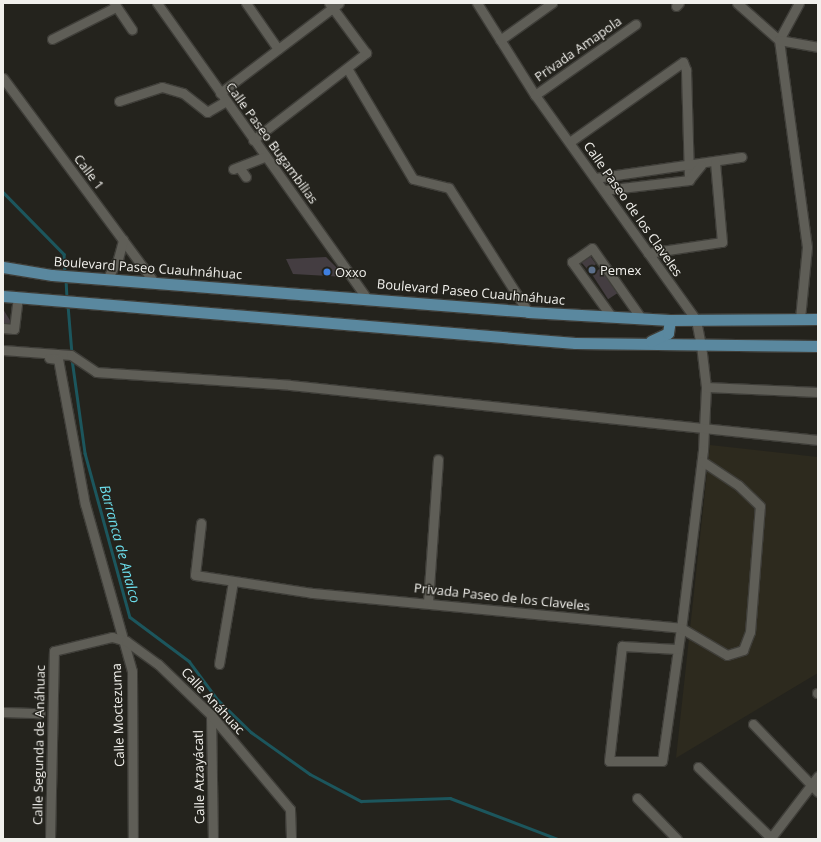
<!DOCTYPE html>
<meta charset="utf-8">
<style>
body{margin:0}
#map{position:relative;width:821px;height:842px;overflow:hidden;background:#24231d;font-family:"Open Sans",sans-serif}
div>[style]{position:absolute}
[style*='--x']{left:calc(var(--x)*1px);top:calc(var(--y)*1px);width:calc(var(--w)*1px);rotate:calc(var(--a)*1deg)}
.built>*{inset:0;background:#2d2a1e}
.stream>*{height:2.5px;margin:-1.25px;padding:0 1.25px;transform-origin:1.25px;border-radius:1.25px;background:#1c565d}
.building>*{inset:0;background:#443d41;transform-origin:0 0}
.roads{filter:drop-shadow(1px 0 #3f3e39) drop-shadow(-1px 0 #3f3e39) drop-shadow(0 1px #3f3e39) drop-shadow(0 -1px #3f3e39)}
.minor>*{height:9px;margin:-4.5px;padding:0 4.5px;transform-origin:4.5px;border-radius:4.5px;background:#5f5e57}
.major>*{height:11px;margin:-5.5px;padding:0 5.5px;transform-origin:5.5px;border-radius:5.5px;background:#5a889f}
.dots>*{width:11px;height:11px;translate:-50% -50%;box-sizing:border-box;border:2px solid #24231d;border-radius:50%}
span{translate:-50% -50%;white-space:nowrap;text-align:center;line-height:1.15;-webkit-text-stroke:3px #24231d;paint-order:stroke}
.street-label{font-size:13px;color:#f1f0ec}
.poi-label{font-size:13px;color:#f1f0ec}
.left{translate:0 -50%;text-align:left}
.water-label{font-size:14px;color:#6bdcea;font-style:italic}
.frame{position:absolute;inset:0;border:4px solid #f1f0ec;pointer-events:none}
</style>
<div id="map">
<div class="built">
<div style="clip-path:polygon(710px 445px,818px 457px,818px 673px,676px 758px)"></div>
</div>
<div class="stream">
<div style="--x:3;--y:192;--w:87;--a:45.5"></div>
<div style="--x:64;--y:254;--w:20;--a:87"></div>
<div style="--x:66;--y:279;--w:19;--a:87"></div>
<div style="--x:68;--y:305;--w:49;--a:85.3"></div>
<div style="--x:72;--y:359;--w:95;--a:82.1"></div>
<div style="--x:85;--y:453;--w:170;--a:74.7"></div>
<div style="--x:130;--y:617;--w:74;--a:36.7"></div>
<div style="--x:189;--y:661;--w:49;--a:53.4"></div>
<div style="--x:218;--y:700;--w:46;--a:44.1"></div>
<div style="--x:251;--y:732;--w:72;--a:35.4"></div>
<div style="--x:310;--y:774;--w:58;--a:27.9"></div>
<div style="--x:361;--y:801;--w:89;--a:-1.9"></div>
<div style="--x:450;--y:798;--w:116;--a:20.8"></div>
</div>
<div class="building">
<div style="clip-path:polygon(590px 256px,596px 264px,589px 271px,581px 262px)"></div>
<div style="clip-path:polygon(326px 257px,346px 277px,293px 274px,286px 259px)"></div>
<div style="left:601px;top:268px;width:30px;height:11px;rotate:57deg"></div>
<div style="clip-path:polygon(3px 309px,11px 322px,9px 330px,3px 329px)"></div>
</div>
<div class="roads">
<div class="minor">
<div style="--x:114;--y:3;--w:32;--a:56"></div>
<div style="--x:157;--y:3;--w:362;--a:54.6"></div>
<div style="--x:246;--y:3;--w:56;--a:55.2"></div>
<div style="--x:477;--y:3;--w:109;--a:57.8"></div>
<div style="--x:535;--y:95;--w:277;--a:54.4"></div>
<div style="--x:696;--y:320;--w:25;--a:79"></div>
<div style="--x:701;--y:345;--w:42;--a:83.2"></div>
<div style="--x:706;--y:387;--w:63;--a:92.7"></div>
<div style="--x:703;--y:450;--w:179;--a:97"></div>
<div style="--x:681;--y:628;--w:134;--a:98.1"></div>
<div style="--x:662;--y:761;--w:53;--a:180"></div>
<div style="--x:609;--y:761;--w:116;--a:-83.6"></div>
<div style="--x:622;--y:646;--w:55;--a:3.1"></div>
<div style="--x:737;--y:3;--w:56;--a:41.4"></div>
<div style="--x:799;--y:3;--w:42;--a:118.4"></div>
<div style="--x:779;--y:40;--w:209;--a:82.3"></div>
<div style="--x:807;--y:247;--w:72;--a:95.6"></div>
<div style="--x:676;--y:6;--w:4;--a:-45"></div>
<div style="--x:52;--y:39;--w:72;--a:-26.6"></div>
<div style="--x:500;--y:40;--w:64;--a:-35.4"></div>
<div style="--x:779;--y:40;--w:40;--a:10"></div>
<div style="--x:347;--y:68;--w:129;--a:59.3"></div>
<div style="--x:413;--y:179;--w:37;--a:14"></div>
<div style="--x:449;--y:188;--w:147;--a:57.5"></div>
<div style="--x:3;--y:78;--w:254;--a:53.5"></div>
<div style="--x:220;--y:93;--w:149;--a:-37.1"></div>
<div style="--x:535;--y:95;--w:123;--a:-35.1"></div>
<div style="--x:119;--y:101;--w:45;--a:-18"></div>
<div style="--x:162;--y:87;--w:22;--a:16"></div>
<div style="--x:183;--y:93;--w:31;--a:38"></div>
<div style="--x:207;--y:112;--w:22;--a:-30"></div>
<div style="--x:253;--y:140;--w:143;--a:-37.6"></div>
<div style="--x:366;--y:53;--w:62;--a:-126.5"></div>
<div style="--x:571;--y:141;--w:137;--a:-35.2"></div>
<div style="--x:683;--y:62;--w:9;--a:69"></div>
<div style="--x:686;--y:70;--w:110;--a:88.4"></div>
<div style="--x:239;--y:167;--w:12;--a:55"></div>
<div style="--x:233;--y:169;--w:34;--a:-21"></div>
<div style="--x:595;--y:178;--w:148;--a:-8.2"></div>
<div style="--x:604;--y:190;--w:86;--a:-6.7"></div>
<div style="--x:689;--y:180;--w:19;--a:-51"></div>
<div style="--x:648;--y:253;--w:75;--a:-8.5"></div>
<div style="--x:722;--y:242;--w:80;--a:-95"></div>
<div style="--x:107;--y:279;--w:23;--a:-61"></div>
<div style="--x:118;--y:259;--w:20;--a:-75"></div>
<div style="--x:611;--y:316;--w:67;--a:-125.8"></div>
<div style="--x:572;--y:262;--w:24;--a:-35"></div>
<div style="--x:592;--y:248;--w:85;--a:55"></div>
<div style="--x:3;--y:328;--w:11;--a:5"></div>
<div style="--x:14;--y:329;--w:31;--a:-83"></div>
<div style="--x:3;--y:350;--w:68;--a:4.2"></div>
<div style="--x:71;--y:355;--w:30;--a:34"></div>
<div style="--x:96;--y:372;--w:194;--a:3.8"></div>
<div style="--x:290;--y:385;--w:531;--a:5.95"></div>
<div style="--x:49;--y:358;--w:9;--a:6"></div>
<div style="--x:58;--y:359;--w:147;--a:79.5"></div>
<div style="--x:85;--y:504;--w:173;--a:74.3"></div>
<div style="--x:132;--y:671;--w:168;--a:89.7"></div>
<div style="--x:706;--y:387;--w:112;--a:2.6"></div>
<div style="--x:201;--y:523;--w:52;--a:96.6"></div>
<div style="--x:195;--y:575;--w:118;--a:8.7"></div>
<div style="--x:312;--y:593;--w:371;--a:5.4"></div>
<div style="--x:681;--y:628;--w:53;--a:30.4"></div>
<div style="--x:727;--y:655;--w:17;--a:-17"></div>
<div style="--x:743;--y:650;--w:19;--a:-69"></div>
<div style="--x:750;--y:632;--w:126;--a:-85.5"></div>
<div style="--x:760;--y:506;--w:30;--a:-136"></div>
<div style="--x:738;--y:485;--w:43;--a:-146.3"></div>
<div style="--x:428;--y:602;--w:143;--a:-86"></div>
<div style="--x:219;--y:664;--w:84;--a:-80.4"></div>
<div style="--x:817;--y:693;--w:1;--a:0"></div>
<div style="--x:3;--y:712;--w:37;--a:2"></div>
<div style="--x:211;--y:715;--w:124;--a:89.1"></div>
<div style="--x:753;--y:724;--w:94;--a:46.3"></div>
<div style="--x:698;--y:767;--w:103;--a:44.2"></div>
<div style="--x:637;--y:798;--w:57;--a:45.7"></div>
<div style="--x:50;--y:839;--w:188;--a:-88.8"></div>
<div style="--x:54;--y:651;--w:60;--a:-13.6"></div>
<div style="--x:112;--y:637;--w:15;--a:16"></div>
<div style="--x:126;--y:641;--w:39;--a:36"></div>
<div style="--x:158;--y:664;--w:74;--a:43.9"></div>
<div style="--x:211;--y:715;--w:123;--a:50"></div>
<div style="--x:290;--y:809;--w:30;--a:88"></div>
<div style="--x:770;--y:839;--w:79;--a:-52.7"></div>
</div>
<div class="major">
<div style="--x:3;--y:267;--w:50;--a:9.3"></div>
<div style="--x:52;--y:275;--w:477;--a:4.4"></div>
<div style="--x:528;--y:312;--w:142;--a:3.2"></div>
<div style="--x:670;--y:320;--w:148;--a:-0.4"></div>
<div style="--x:3;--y:296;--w:574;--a:4.7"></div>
<div style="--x:575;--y:343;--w:243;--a:0.7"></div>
<div style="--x:651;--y:341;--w:19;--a:-25"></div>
<div style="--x:668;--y:333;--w:13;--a:-81"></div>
</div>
</div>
<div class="dots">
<div style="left:592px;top:270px;background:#5c6f8a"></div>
<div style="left:327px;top:272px;background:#3f7fe0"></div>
</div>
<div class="street-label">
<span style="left:578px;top:49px;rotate:-35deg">Privada Amapola</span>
<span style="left:272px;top:143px;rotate:54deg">Calle Paseo Bugambilias</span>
<span style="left:89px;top:172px;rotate:53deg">Calle 1</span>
<span style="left:633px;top:209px;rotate:55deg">Calle Paseo de los Claveles</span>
<span style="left:148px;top:268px;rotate:4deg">Boulevard Paseo Cuauhnáhuac</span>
<span style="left:471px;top:292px;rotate:5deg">Boulevard Paseo Cuauhnáhuac</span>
<span style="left:502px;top:597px;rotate:6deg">Privada Paseo de los Claveles</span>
<span style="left:213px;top:701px;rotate:47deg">Calle Anáhuac</span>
<span style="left:118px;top:715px;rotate:-92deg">Calle Moctezuma</span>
<span style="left:39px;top:745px;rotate:-89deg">Calle Segunda de Anáhuac</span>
<span style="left:199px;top:777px;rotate:-91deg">Calle Atzayácatl</span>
</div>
<div class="poi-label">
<span class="left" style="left:600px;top:270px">Pemex</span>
<span class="left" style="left:335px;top:272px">Oxxo</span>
</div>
<div class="water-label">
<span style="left:120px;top:544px;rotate:75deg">Barranca de Analco</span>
</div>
<div class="frame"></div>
</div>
